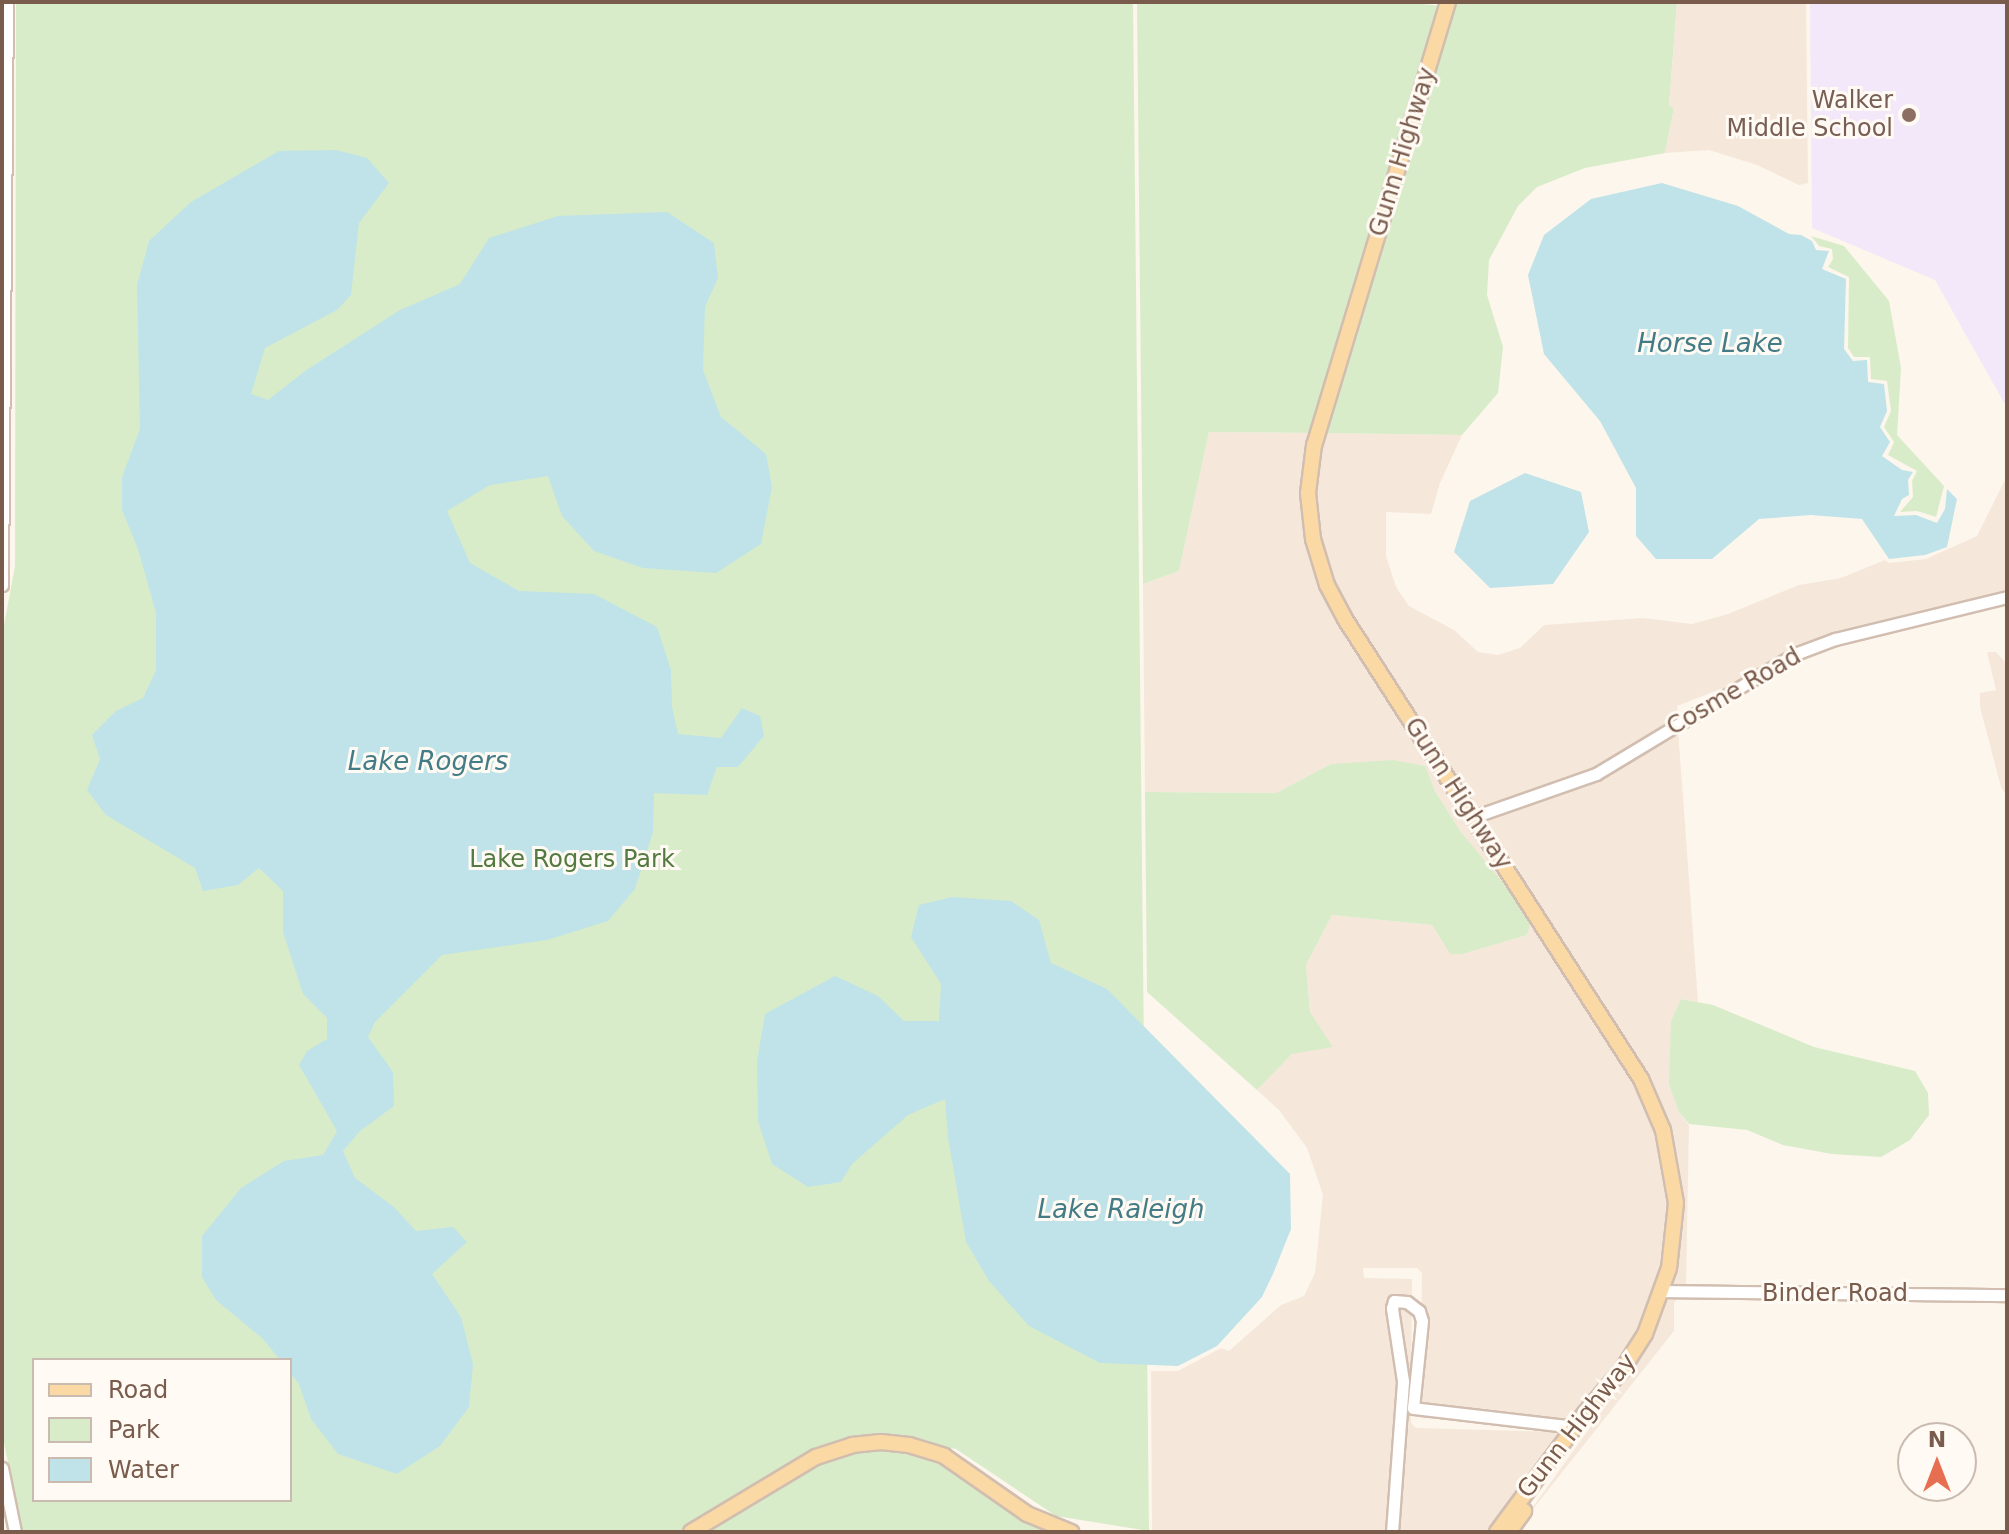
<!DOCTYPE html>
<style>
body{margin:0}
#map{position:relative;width:2009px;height:1534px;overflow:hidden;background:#fdf6ec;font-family:"DejaVu Sans",sans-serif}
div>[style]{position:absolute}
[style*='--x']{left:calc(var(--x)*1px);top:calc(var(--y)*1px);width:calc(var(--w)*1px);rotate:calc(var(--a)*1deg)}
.residential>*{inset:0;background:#f5e8da}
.education>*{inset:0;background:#f3e8fa}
.green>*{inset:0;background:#d8ecc9}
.water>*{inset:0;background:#bfe3e8}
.roads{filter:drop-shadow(2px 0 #d1beb0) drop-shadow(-2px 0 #d1beb0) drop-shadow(0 2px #d1beb0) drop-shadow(0 -2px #d1beb0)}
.minor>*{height:11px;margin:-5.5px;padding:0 5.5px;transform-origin:5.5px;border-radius:5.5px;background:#fff}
.major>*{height:14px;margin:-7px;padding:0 7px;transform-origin:7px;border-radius:7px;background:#fbd9a5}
.dots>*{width:22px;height:22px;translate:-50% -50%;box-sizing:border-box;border:4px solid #fffaf3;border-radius:50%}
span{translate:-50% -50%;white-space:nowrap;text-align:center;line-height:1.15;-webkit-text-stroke:6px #fffaf3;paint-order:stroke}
.education-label{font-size:24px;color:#785e54}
.right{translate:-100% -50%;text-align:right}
.street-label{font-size:24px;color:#7a5c4d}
.park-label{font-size:24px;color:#537a41}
.water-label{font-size:26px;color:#437c86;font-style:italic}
.frame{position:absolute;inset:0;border:4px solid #7a5c4d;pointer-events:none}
.legend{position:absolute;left:32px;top:1358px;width:260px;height:144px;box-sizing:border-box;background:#fffaf3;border:2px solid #cabbb1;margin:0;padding:10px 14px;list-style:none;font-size:24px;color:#7a5c4d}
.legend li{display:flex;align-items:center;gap:16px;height:40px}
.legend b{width:40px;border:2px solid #cabbb1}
.north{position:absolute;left:1897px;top:1422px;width:80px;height:80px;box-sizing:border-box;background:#fffaf3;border:2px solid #cabbb1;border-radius:50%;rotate:0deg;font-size:22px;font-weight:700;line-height:32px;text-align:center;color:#7a5c4d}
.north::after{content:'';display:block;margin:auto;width:28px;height:36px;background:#e76f51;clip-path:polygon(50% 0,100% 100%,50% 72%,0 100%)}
</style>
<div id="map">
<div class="residential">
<div style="clip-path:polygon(1677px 2px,1806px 2px,1808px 183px,1799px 185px,1757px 165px,1709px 150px,1665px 153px,1674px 108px,1669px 107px)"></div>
<div style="clip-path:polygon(1209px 432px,1313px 433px,1310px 549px,1521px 900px,1497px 878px,1461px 832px,1435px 791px,1424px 766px,1331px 764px,1276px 793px,1145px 792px,1143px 584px,1179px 571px)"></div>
<div style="clip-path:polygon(1323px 433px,1462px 435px,1440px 483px,1431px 514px,1386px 512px,1386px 556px,1396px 587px,1409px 606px,1454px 630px,1478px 652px,1498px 655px,1520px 648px,1544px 625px,1643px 618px,1692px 624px,1728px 614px,1799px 585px,1841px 578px,1885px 560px,1889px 563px,1926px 559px,1977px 536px,2007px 476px,2007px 592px,1834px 634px,1793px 649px,1728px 686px,1677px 706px,1678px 717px,1594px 769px,1474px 811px,1336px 595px,1319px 546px,1313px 493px)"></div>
<div style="clip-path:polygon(1987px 652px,1996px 652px,2007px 664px,2007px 796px,2001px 787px,1980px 707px,1980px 693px,1996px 690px)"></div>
<div style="clip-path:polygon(1678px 729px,1698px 1002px,1681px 999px,1671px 1021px,1679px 1112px,1689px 1125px,1686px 1288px,1669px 1286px,1679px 1185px,1672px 1143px,1480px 819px,1597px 779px)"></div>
<div style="clip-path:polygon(1332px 915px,1432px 925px,1450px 954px,1463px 954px,1527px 935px,1532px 918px,1629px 1068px,1651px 1109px,1670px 1186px,1665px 1266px,1633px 1345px,1572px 1422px,1420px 1418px,1422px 1273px,1417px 1268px,1363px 1268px,1364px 1278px,1412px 1279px,1411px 1423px,1416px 1428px,1564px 1432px,1491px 1532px,1152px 1532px,1151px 1371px,1178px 1371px,1221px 1348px,1229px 1351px,1281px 1305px,1304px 1296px,1315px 1273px,1323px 1195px,1307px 1148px,1279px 1110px,1257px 1090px,1292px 1054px,1310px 1012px,1306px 965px)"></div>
<div style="clip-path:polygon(1666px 1296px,1678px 1298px,1674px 1303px,1674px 1331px,1515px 1532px,1607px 1404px,1656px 1322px)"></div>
</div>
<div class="education">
<div style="clip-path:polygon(1810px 2px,2007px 2px,2007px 408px,1935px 280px,1812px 228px)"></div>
</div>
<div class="green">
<div style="clip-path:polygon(evenodd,16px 2px,1133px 2px,1149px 1531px,1056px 1516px,956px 1449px,877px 1434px,815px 1447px,681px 1532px,22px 1532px,2px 1433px,2px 636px,15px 566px,16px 2px,34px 1360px,290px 1360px,290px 1500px,34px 1500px,34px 1360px)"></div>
<div style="clip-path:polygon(1137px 2px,1402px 2px,1442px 6px,1313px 433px,1209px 432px,1179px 571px,1143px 584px)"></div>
<div style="clip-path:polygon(1455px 2px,1677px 2px,1669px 106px,1674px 108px,1665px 153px,1585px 168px,1537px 187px,1518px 206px,1489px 260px,1487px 295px,1503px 347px,1498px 393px,1462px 435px,1323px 433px)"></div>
<div style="clip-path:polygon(1811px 236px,1844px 246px,1889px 301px,1901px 368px,1897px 435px,1944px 486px,1936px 517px,1917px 511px,1900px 512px,1913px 497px,1912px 481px,1917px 471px,1888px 455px,1894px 442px,1884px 427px,1891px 411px,1887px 381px,1871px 379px,1870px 357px,1854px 357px,1848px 348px,1849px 277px,1828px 267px,1833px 259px,1832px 249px,1819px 246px)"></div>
<div style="clip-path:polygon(1392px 760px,1425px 766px,1435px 791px,1461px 832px,1532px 918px,1527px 935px,1463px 954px,1450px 954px,1432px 925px,1332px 915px,1306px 965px,1310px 1012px,1333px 1047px,1292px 1054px,1257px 1090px,1147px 992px,1145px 792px,1276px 793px,1331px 764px)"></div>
<div style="clip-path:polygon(1681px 999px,1713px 1005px,1814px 1047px,1915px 1071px,1928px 1093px,1929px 1115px,1910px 1140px,1881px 1157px,1832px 1154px,1783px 1145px,1747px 1130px,1689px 1124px,1679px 1112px,1669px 1084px,1671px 1021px)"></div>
<div style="clip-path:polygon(895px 1448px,932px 1457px,1055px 1532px,701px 1532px,808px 1467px,853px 1450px)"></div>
</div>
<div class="water">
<div style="clip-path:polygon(336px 150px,367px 158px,389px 183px,359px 223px,351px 295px,337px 310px,265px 348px,251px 394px,268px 400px,305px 371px,400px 310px,460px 284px,489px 238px,558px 216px,667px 212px,714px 243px,718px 278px,705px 307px,703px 370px,721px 417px,766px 454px,772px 487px,761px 544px,716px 573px,643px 568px,594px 551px,562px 516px,548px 476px,490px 485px,447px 511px,470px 563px,519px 591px,594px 594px,657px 627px,671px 670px,672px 707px,678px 734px,721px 738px,742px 708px,760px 716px,764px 736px,738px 767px,717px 767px,707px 795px,654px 793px,653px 832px,635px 889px,608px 921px,547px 940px,442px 955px,375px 1022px,368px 1037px,393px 1072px,394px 1106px,360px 1131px,343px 1151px,355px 1178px,394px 1207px,416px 1231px,453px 1227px,467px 1242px,432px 1274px,461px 1317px,473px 1364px,469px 1407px,440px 1446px,397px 1474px,338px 1454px,311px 1419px,299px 1384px,290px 1373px,290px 1360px,280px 1360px,263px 1339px,216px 1300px,202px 1277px,202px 1236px,241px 1188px,284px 1161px,323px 1155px,337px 1131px,299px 1065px,307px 1051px,327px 1039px,327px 1018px,303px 994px,283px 932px,283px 891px,259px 868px,238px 885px,203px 891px,195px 868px,106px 815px,87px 790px,100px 759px,92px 735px,116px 711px,143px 698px,156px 670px,156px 613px,138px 549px,122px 510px,122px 477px,140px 429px,137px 285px,149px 241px,191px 202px,279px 151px)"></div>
<div style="clip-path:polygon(1662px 183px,1738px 206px,1789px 234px,1801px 235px,1812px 241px,1816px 250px,1829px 251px,1822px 269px,1846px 279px,1844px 349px,1853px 361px,1867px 360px,1868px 382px,1884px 384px,1887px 411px,1880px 427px,1890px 442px,1882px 456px,1902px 470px,1913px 472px,1908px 480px,1909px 495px,1902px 499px,1894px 516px,1916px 515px,1937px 523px,1945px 509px,1947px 489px,1957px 499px,1947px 547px,1925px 555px,1889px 559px,1862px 519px,1811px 515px,1759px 519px,1712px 559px,1656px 559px,1636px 536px,1636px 488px,1600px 421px,1544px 354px,1528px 275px,1544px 235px,1591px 199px)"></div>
<div style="clip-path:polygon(1525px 473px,1581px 492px,1589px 532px,1553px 584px,1490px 588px,1454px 552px,1470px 501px)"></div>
<div style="clip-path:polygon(952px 897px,1011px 901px,1039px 920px,1051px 963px,1107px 989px,1290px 1174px,1291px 1229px,1273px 1274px,1262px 1297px,1217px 1346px,1178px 1366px,1100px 1363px,1029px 1326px,989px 1281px,966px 1242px,948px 1138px,945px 1099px,908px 1115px,852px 1164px,841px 1182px,808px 1187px,772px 1164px,758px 1121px,757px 1061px,765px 1014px,835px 976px,878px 996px,904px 1021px,939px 1021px,941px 984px,911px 937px,919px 905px)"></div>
</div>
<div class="roads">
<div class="minor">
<div style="--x:2;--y:585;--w:583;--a:-89.51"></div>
<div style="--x:1473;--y:817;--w:130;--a:-19.3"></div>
<div style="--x:1596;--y:774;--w:232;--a:-31.1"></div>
<div style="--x:1795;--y:654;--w:43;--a:-20.6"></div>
<div style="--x:1835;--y:639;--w:177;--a:-13.7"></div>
<div style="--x:1663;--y:1291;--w:344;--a:0.7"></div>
<div style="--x:2;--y:1468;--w:65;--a:78.5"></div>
<div style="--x:1392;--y:1532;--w:151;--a:-85.8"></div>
<div style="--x:1403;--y:1381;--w:74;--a:-98.6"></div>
<div style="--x:1392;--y:1308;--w:7;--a:-74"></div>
<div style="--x:1394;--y:1301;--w:13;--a:4"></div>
<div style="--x:1407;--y:1302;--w:15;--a:37"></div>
<div style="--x:1419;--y:1311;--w:10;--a:73"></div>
<div style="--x:1422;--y:1321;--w:87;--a:95.9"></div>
<div style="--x:1413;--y:1408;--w:162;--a:6.7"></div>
</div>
<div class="major">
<div style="--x:1448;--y:2;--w:463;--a:106.8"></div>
<div style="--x:1314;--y:445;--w:48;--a:97.1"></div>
<div style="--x:1308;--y:493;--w:46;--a:83.8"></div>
<div style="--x:1313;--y:539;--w:48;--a:73.1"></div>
<div style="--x:1327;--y:585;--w:38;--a:62"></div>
<div style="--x:1345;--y:619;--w:547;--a:57.24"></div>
<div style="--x:1641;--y:1079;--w:56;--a:66.7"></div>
<div style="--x:1663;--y:1130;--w:74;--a:79.9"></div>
<div style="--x:1676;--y:1203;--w:65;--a:96.1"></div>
<div style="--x:1669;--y:1268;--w:70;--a:110"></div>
<div style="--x:1645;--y:1334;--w:43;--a:122.6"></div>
<div style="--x:1622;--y:1370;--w:57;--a:130.7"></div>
<div style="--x:1585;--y:1413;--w:148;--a:126.5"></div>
<div style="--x:691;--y:1532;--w:146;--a:-31"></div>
<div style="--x:816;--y:1457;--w:38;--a:-18"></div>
<div style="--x:852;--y:1445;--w:29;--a:-6"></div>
<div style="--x:881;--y:1442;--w:28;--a:6"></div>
<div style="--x:909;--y:1445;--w:37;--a:17"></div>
<div style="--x:944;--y:1456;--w:101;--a:34.9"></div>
<div style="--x:1027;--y:1514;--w:48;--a:22.2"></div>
<div style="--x:1509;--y:1532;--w:26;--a:-54"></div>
</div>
</div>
<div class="dots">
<div style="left:1909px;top:115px;background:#8d6e63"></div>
</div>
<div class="education-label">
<span class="right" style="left:1893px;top:115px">Walker<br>Middle School</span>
</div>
<div class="street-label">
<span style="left:1403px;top:152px;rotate:-73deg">Gunn Highway</span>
<span style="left:1734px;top:692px;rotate:-30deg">Cosme Road</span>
<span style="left:1458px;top:794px;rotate:57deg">Gunn Highway</span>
<span style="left:1835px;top:1294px">Binder Road</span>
<span style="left:1577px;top:1426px;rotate:-52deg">Gunn Highway</span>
</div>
<div class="park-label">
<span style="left:572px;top:860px">Lake Rogers Park</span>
</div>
<div class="water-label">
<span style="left:1710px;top:344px">Horse Lake</span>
<span style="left:428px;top:762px">Lake Rogers</span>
<span style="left:1121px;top:1210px">Lake Raleigh</span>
</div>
<div class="frame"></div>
<ul class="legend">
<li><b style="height:10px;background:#fbd9a5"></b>Road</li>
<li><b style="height:22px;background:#d8ecc9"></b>Park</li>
<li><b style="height:22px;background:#bfe3e8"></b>Water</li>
</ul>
<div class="north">N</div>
</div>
